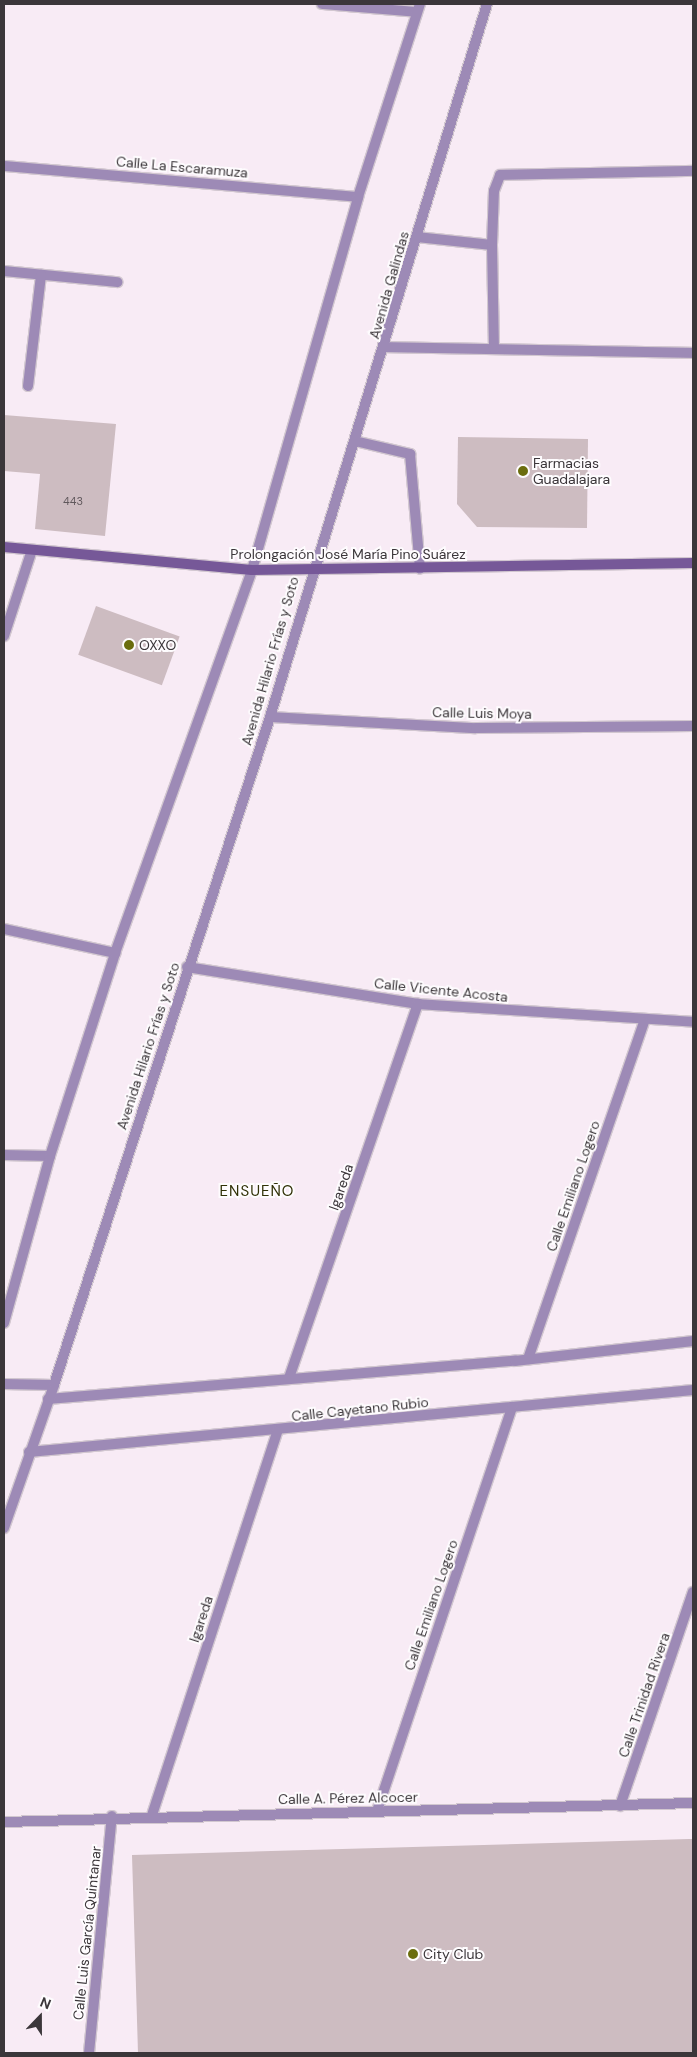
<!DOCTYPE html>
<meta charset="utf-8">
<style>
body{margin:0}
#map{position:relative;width:697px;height:2057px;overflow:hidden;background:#f8ebf5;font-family:"DM Sans",sans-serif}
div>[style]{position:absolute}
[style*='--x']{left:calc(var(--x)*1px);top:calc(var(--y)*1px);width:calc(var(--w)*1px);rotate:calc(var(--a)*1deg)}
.building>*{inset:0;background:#cdbcc1;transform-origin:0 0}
.roads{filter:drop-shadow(1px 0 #d2c7d0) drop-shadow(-1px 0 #d2c7d0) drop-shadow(0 1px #d2c7d0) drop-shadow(0 -1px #d2c7d0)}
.service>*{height:10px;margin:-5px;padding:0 5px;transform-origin:5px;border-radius:5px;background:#9d8ab6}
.minor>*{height:10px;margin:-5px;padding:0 5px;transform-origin:5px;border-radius:5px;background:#9d8ab6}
.tertiary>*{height:10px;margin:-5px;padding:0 5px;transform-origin:5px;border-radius:5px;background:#9d8ab6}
.secondary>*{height:10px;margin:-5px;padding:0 5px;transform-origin:5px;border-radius:5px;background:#765898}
.dots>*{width:14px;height:14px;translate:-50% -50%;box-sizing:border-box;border:2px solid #fefcfe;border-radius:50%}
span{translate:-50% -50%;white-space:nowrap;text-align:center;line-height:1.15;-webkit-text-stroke:4px #fefcfe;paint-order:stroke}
.number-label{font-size:11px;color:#60585c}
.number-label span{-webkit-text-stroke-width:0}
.street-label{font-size:14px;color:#3b363a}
.poi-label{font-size:14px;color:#3b363a}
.left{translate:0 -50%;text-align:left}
.neighbourhood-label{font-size:15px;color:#313107;letter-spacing:1px}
.frame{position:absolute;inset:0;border:5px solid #3b363a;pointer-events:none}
.north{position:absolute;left:15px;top:1992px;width:50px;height:50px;-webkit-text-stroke:4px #fefcfe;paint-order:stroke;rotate:22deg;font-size:14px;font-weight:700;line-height:20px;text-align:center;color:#3b363a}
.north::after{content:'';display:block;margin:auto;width:18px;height:22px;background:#3b363a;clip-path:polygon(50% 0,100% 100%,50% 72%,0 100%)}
</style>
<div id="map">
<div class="building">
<div style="clip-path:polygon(4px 415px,116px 424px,105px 536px,35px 529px,40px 474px,4px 471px)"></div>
<div style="clip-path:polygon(458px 437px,588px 439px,587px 528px,477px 527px,457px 504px)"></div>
<div style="left:96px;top:606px;width:89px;height:52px;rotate:20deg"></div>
<div style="clip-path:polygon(689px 1839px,693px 1839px,693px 2053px,138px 2053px,132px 1855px)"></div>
</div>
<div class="roads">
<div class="service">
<div style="--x:355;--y:441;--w:57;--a:13.3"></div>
<div style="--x:410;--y:454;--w:115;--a:85"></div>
<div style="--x:4;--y:636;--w:90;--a:-72"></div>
</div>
<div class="minor">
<div style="--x:322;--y:4;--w:95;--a:4.8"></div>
<div style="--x:4;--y:166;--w:355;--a:5"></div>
<div style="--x:417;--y:237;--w:75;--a:6.1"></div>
<div style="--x:4;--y:271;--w:114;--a:5.6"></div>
<div style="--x:385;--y:347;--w:308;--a:1.1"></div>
<div style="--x:494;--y:349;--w:104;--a:-91.1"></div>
<div style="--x:492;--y:245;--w:54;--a:-87.9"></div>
<div style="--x:494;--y:191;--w:17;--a:-69"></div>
<div style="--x:500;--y:175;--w:193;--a:-1.2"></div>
<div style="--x:28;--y:386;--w:112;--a:-83.3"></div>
<div style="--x:270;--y:717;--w:206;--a:3.1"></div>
<div style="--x:476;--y:728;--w:217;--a:-0.5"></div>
<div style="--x:4;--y:929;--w:114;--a:12.2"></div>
<div style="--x:187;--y:967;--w:234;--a:9.1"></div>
<div style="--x:418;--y:1004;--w:276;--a:3.7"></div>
<div style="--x:4;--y:1155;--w:46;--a:1.2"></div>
<div style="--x:528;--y:1359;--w:356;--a:-71"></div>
<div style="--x:289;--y:1378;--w:396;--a:-71"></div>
<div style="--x:4;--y:1384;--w:50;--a:1.1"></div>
<div style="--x:48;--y:1399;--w:469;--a:-4.7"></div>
<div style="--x:515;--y:1361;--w:179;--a:-6.4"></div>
<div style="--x:29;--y:1452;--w:667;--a:-5.33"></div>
<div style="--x:620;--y:1806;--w:226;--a:-71.2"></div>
<div style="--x:377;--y:1811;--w:426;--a:-71.5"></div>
<div style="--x:152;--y:1815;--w:403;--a:-71.9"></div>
<div style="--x:4;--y:1822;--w:689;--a:-1.58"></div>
<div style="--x:89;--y:2053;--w:238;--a:-84.5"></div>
</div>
<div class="tertiary">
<div style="--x:4;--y:1323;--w:173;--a:-74.6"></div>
<div style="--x:50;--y:1156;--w:213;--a:-72.2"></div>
<div style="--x:115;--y:953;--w:407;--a:-70.3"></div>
<div style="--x:252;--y:570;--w:388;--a:-74.1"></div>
<div style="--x:358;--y:197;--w:203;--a:-72.2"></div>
<div style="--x:4;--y:1528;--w:151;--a:-70.7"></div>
<div style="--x:54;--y:1385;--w:702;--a:-72.08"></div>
<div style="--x:270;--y:717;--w:745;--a:-73.07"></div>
</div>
<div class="secondary">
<div style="--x:4;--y:547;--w:249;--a:5.3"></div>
<div style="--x:252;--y:570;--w:441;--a:-0.9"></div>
</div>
</div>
<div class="dots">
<div style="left:523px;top:471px;background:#6b6d0e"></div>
<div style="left:129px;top:645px;background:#6b6d0e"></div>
<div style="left:413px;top:1954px;background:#6b6d0e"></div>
</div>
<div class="number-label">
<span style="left:73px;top:501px">443</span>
</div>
<div class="street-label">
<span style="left:182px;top:167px;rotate:5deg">Calle La Escaramuza</span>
<span style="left:389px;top:285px;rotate:-74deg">Avenida Galindas</span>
<span style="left:348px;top:554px">Prolongación José María Pino Suárez</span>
<span style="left:270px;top:661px;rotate:-74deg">Avenida Hilario Frías y Soto</span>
<span style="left:482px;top:713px;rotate:1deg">Calle Luis Moya</span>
<span style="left:441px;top:990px;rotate:6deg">Calle Vicente Acosta</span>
<span style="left:148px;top:1046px;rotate:-72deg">Avenida Hilario Frías y Soto</span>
<span style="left:573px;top:1186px;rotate:-71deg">Calle Emiliano Logero</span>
<span style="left:341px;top:1187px;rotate:-71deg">Igareda</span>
<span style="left:360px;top:1409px;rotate:-6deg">Calle Cayetano Rubio</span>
<span style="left:431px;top:1605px;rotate:-71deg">Calle Emiliano Logero</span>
<span style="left:201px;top:1619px;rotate:-72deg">Igareda</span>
<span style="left:644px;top:1695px;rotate:-71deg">Calle Trinidad Rivera</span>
<span style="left:348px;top:1798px;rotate:-1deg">Calle A. Pérez Alcocer</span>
<span style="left:87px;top:1933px;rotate:-84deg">Calle Luis García Quintanar</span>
</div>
<div class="poi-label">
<span class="left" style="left:533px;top:471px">Farmacias<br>Guadalajara</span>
<span class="left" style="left:139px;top:645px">OXXO</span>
<span class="left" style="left:423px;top:1954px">City Club</span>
</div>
<div class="neighbourhood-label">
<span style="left:257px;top:1192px">ENSUEÑO</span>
</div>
<div class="frame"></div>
<div class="north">N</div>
</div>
